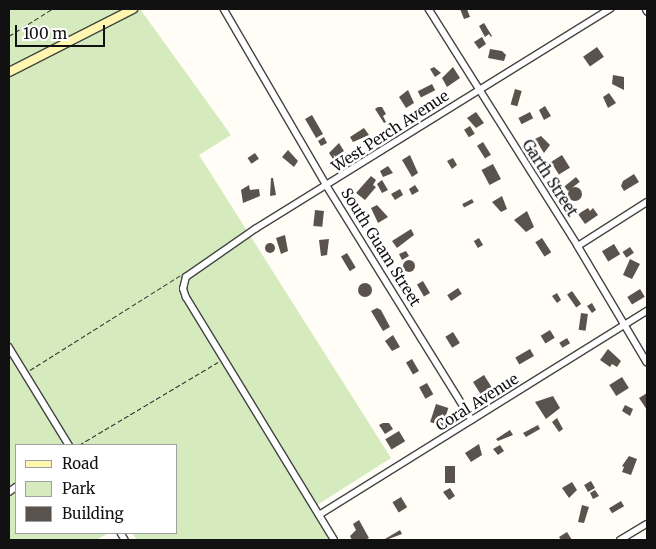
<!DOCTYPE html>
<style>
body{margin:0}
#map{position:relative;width:656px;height:549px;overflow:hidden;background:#fffdf5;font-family:Merriweather,serif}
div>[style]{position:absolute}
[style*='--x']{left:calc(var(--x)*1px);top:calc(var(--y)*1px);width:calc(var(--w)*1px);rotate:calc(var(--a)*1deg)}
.green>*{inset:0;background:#d5ebbd}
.building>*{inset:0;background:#5a524d;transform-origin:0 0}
.round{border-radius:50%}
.path>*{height:1px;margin-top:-0.5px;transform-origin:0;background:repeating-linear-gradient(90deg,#333 0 5px,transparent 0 7.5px)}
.roads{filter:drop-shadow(1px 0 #444) drop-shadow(-1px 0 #444) drop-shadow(0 1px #444) drop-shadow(0 -1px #444)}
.minor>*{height:5.5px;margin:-2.75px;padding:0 2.75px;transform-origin:2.75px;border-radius:2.75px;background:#fff}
.tertiary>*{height:7px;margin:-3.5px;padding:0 3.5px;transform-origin:3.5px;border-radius:3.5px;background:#fff}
.secondary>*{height:8px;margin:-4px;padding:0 4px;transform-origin:4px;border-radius:4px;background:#fff6b0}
span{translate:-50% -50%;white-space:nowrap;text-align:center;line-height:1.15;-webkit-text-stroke:5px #fff;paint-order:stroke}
.street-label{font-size:15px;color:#111}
.frame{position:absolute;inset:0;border:10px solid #111;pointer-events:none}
.legend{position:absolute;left:15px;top:444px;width:162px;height:90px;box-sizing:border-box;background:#fff;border:1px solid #a0a0a0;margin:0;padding:6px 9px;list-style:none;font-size:15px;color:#111}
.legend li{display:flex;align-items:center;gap:10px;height:25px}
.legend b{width:25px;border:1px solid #a0a0a0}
.scale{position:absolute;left:15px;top:25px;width:90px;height:22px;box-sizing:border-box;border:2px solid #111;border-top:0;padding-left:6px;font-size:15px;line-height:18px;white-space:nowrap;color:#111;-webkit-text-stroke:4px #fff;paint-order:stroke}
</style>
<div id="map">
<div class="green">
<div style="clip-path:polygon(9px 9px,140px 9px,231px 135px,199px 155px,391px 458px,314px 507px,334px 540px,137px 540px,132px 533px,176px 533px,176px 445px,16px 445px,16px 533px,109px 533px,96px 540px,9px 540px)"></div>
</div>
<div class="building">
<div style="clip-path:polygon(460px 9px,467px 9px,470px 17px,464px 19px)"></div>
<div style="clip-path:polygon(484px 23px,492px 36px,491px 37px,489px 34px,485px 37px,479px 26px)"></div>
<div style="clip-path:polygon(482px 37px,486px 44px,479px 49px,474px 42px)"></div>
<div style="left:597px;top:47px;width:12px;height:17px;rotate:55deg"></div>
<div style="clip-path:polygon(490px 49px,502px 51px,506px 55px,504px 61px,488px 58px)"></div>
<div style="clip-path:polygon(434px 67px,441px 73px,435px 77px,430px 69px)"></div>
<div style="clip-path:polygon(453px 67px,460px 78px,447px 87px,442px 78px)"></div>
<div style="clip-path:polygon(613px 75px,624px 77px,624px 90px,612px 84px)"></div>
<div style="left:432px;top:84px;width:7px;height:16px;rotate:63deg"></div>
<div style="left:515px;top:89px;width:7px;height:16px;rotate:16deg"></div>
<div style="clip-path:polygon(408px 90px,414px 103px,406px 108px,399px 97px)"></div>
<div style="clip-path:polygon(609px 93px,616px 103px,608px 108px,603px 97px)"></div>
<div style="clip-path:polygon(545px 106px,551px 116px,544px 120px,539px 110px)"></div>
<div style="clip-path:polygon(378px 107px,382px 107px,386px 114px,383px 116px,386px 122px,384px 123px,375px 109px)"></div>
<div style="clip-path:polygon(476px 112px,484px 123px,476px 128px,467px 118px)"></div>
<div style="left:530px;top:112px;width:7px;height:13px;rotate:63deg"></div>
<div style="left:312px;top:115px;width:22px;height:8px;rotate:60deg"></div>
<div style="left:470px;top:126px;width:9px;height:7px;rotate:58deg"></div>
<div style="clip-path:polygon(364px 128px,369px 135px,353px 142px,350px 137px)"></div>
<div style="clip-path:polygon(541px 136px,550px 145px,544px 153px,535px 139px)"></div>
<div style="clip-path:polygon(324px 137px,327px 143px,321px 146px,318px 141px)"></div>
<div style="left:483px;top:142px;width:15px;height:7px;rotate:58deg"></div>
<div style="clip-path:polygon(339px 143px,344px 151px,333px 159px,329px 153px)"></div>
<div style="clip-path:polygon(288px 150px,298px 161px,294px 167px,282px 157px)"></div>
<div style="left:255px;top:153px;width:7px;height:9px;rotate:56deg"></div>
<div style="clip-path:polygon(410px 155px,418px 173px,412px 177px,402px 160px)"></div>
<div style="left:562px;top:155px;width:15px;height:13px;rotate:58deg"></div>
<div style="clip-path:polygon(453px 158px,457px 165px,452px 169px,447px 161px)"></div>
<div style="left:493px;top:164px;width:17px;height:13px;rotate:62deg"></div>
<div style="clip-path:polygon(388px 166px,393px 173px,383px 177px,380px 171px)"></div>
<div style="clip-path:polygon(634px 174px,639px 182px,624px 191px,621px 186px,623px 181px)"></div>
<div style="clip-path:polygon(371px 176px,376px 180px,373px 185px,376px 187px,365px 200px,356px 193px)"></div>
<div style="left:576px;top:177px;width:6px;height:15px;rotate:51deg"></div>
<div style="clip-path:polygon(271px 178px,273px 178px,276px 195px,270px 196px)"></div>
<div style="clip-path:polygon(382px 180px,388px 190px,382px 193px,377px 184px)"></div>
<div style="clip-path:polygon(249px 185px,250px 190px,259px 189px,260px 196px,243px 203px,241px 190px)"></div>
<div style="clip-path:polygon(415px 185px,419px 191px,412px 195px,409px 189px)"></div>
<div class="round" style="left:568px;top:187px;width:14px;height:14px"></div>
<div style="clip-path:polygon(400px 189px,403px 195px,395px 200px,391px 194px)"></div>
<div style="clip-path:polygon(502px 196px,507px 209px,501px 212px,492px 202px)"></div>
<div style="left:472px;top:199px;width:4px;height:11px;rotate:63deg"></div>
<div style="clip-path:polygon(377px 205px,388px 217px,378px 223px,371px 208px)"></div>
<div style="clip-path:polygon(588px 208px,590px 211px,593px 208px,598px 215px,585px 224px,578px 214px)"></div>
<div style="left:315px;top:210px;width:9px;height:16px;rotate:6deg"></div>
<div style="clip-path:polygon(527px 211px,534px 227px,526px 232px,514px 220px)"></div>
<div style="clip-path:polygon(411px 229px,414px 235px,397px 248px,392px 241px)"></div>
<div style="clip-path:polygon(285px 235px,288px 251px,281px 254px,276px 238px)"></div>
<div style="left:479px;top:238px;width:8px;height:6px;rotate:60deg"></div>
<div style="left:542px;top:238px;width:17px;height:8px;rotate:57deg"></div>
<div style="clip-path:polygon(329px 239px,327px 255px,321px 256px,319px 240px)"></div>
<div class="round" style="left:265px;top:243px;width:10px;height:10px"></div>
<div style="left:614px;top:244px;width:12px;height:14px;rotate:59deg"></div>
<div style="left:630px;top:247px;width:7px;height:9px;rotate:56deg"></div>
<div style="clip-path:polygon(406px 251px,409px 256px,402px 260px,399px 254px)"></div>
<div style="left:347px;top:253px;width:17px;height:7px;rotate:59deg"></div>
<div style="clip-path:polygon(630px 259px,640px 264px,632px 279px,623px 275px)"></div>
<div class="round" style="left:403px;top:260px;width:12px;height:12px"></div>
<div style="left:423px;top:281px;width:14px;height:7px;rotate:60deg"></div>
<div class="round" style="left:358px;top:283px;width:14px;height:14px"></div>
<div style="left:458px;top:288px;width:7px;height:13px;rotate:56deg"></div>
<div style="left:640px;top:289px;width:9px;height:15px;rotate:58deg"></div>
<div style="left:572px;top:291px;width:16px;height:6px;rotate:55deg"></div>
<div style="clip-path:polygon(557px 293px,561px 300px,557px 303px,552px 296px)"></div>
<div style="clip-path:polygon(592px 303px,596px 310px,592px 313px,587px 306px)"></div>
<div style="clip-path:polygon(377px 308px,381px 310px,390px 327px,383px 331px,371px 311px)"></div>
<div style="left:581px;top:313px;width:7px;height:17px;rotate:8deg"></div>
<div style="left:550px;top:330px;width:9px;height:11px;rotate:58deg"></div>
<div style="left:453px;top:332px;width:13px;height:9px;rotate:58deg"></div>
<div style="clip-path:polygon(393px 335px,400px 347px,392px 351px,385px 341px)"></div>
<div style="left:567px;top:338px;width:6px;height:9px;rotate:59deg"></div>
<div style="left:530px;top:349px;width:8px;height:17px;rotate:60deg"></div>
<div style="clip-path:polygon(608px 349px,621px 361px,617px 367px,612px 364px,610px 367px,600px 360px)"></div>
<div style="left:412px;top:359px;width:14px;height:7px;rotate:60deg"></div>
<div style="left:484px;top:375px;width:19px;height:13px;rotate:58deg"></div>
<div style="left:622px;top:377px;width:13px;height:15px;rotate:58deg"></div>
<div style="left:427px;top:383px;width:13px;height:9px;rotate:61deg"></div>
<div style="clip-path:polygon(647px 393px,647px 410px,639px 398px)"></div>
<div style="clip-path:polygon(553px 396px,560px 408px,546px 419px,535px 402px)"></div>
<div style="left:436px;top:404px;width:13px;height:19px;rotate:18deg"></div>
<div style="clip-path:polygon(625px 405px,633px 409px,630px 416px,622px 411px)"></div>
<div style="clip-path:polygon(557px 418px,563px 429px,559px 432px,552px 422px)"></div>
<div style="clip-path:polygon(383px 423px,389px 423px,393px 429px,385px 434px,379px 425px)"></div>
<div style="clip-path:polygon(538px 425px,540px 429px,526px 437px,523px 433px)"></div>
<div style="clip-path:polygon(510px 430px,513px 435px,498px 441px,496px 439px)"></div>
<div style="left:399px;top:431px;width:12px;height:16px;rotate:59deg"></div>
<div style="clip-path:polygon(479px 444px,482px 455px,471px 462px,465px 453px)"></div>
<div style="clip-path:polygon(500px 445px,504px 451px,498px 455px,493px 449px)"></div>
<div style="clip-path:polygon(629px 456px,637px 459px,631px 475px,622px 472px,624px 467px,622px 466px)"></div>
<div style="left:455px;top:466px;width:17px;height:10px;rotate:90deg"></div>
<div style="left:591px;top:481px;width:8px;height:8px;rotate:60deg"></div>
<div style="clip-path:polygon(572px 482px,577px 490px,569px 498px,562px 488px)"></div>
<div style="clip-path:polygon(450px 488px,455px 496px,449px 500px,443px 492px)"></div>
<div style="clip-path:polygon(595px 490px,599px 496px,593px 499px,590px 493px)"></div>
<div style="left:401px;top:497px;width:12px;height:10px;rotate:59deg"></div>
<div style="left:621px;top:501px;width:6px;height:14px;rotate:59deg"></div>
<div style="clip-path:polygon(582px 505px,589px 507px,584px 523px,578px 522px)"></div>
<div style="clip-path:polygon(359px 520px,369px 538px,365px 540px,352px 540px,350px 536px,356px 530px,353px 524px)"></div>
<div style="clip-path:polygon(400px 530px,402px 534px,386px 540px,385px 539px)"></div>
<div style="clip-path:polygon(567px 532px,572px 540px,561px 540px,559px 537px)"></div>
</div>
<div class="path">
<div style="--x:9;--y:36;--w:51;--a:-32.1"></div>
<div style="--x:30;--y:370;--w:178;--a:-32.2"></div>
<div style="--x:79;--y:445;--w:162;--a:-30.8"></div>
</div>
<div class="roads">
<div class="minor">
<div style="--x:224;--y:9;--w:205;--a:59.8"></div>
<div style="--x:327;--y:186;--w:275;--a:58.2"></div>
<div style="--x:429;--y:9;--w:280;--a:57.8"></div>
<div style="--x:578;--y:246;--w:135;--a:59.3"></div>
<div style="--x:578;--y:246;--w:82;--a:-32.5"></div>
<div style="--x:9;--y:347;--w:115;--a:58.5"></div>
<div style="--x:9;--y:492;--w:9;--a:-36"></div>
<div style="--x:319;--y:515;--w:386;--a:-31.9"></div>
<div style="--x:121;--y:533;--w:8;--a:60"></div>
<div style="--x:334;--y:540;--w:284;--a:-121.4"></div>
<div style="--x:186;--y:298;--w:9;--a:-108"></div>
<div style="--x:183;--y:289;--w:12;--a:-76"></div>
<div style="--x:186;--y:277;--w:84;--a:-34.8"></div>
<div style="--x:255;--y:229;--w:418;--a:-31.8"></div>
<div style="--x:620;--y:540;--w:31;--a:-31"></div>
</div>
<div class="tertiary">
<div style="--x:646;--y:9;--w:2;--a:63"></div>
</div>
<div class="secondary">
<div style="--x:9;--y:72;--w:139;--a:-26.9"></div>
</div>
</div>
<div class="street-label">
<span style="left:390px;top:131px;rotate:-33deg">West Perch Avenue</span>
<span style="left:550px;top:178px;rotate:57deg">Garth Street</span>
<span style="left:381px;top:247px;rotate:58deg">South Guam Street</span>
<span style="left:477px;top:402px;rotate:-32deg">Coral Avenue</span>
</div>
<div class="frame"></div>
<ul class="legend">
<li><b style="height:6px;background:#fff6b0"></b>Road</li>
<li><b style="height:14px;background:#d5ebbd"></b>Park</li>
<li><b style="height:14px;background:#5a524d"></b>Building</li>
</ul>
<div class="scale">100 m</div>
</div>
